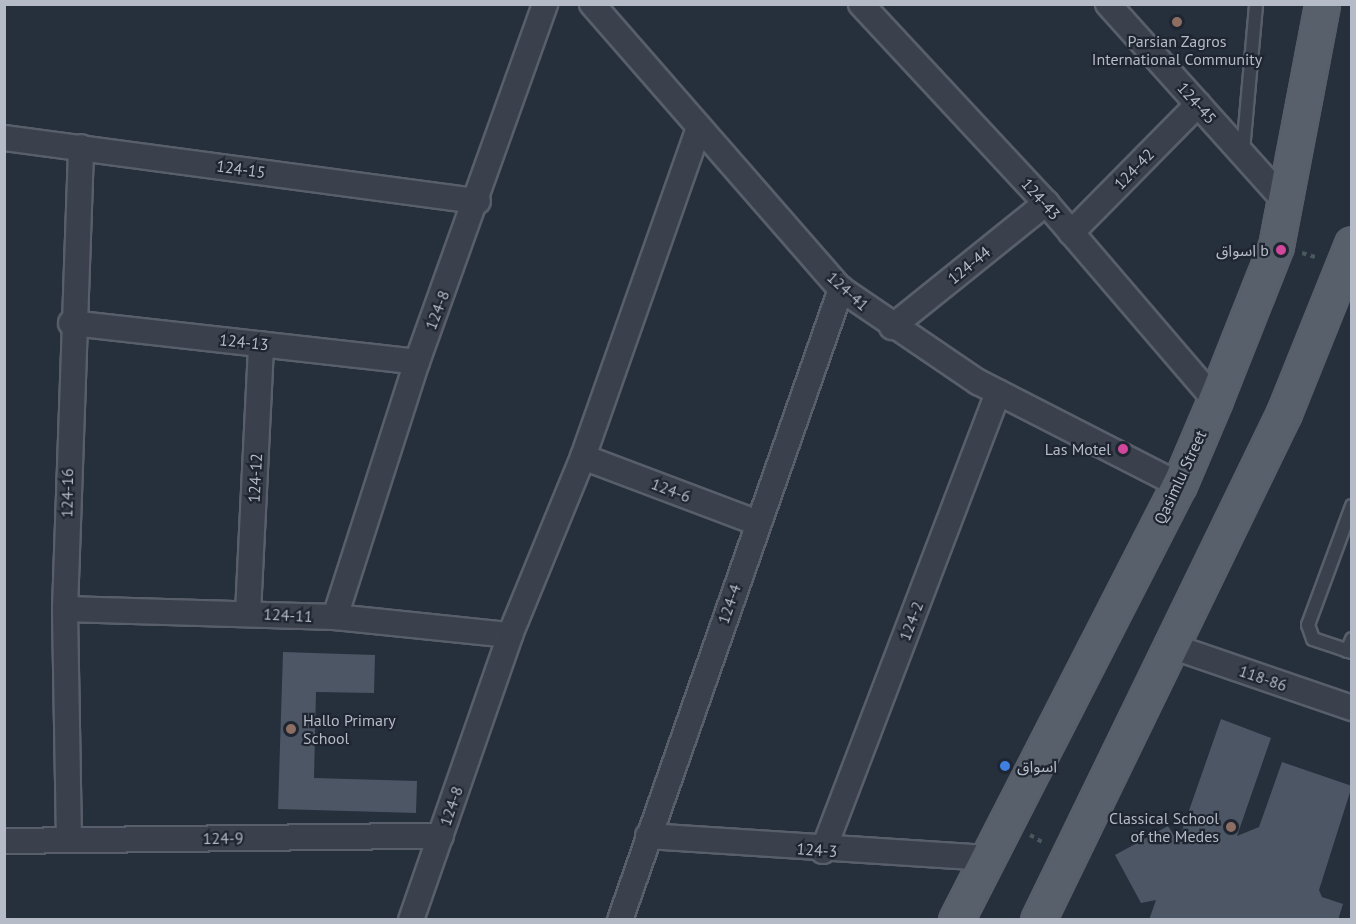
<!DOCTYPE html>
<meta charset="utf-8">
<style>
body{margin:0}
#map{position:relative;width:1356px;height:924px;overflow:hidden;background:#262f3c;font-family:"PT Sans","Noto Sans Arabic",sans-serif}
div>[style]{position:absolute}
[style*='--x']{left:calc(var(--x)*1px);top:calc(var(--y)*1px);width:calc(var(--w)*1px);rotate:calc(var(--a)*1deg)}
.building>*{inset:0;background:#4c5665}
.path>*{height:4px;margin-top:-2px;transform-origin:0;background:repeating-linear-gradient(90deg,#48595c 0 4.5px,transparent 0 9px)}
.roads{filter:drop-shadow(2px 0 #585f6a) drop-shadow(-2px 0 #585f6a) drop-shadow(0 2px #585f6a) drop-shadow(0 -2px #585f6a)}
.service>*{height:12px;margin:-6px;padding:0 6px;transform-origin:6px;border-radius:6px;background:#3a414c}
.minor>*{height:24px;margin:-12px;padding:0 12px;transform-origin:12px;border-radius:12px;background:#3a414c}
.primary>*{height:33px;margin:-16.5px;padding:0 16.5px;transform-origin:16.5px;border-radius:16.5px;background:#58606c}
.dots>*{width:16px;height:16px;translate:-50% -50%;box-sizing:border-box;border:3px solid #1f2631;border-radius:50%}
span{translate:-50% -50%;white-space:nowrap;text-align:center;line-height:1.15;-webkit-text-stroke:4.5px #1f2631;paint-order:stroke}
.poi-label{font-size:16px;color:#b5bcc7}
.right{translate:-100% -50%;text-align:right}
.left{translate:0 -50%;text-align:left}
.street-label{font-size:16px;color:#b5bcc7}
.frame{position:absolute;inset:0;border:6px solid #b5bcc7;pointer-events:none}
</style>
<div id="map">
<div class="building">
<div style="clip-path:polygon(283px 652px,375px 655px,374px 693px,316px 692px,314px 778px,417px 781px,416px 813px,278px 809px)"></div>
<div style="clip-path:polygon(1221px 719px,1271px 738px,1237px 836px,1259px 827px,1282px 762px,1352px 786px,1319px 890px,1322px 897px,1343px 904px,1338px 920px,1149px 920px,1156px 900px,1141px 903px,1115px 855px,1168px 826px,1178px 842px)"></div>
</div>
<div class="path">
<div style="--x:1302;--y:253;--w:17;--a:17"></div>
<div style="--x:1030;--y:835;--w:16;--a:30"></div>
</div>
<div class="roads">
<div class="service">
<div style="--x:1243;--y:151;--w:148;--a:-84.9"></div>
<div style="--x:1352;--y:506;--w:127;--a:110.3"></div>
<div style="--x:1308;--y:625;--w:15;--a:70"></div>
<div style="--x:1313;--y:639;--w:41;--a:18.4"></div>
<div style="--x:1347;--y:651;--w:13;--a:-67"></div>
</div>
<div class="minor">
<div style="--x:592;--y:4;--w:378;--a:48.9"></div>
<div style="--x:841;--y:289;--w:166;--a:34.2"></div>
<div style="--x:978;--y:382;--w:226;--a:27.1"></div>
<div style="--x:861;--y:4;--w:272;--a:47.1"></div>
<div style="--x:1046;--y:203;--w:260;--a:49.4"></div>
<div style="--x:1108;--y:4;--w:265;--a:48.1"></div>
<div style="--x:4;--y:138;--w:478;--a:7.6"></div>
<div style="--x:1071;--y:233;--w:181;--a:-45.4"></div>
<div style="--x:71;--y:323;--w:348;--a:6.4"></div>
<div style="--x:892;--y:327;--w:198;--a:-38.8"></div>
<div style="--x:583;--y:457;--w:187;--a:20.7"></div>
<div style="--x:65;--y:609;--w:270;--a:1.7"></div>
<div style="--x:335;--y:617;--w:176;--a:5.9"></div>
<div style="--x:248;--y:613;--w:269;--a:-87.2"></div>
<div style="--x:335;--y:617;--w:268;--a:-72.2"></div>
<div style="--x:417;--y:362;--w:380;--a:-70.3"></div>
<div style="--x:1174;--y:647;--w:188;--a:18.9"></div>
<div style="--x:648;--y:836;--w:340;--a:3.7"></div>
<div style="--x:69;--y:840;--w:231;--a:-91"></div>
<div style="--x:65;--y:609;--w:462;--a:-88"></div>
<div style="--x:4;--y:841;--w:437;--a:-0.7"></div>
<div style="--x:823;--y:851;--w:491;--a:-69.1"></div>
<div style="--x:411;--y:920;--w:302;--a:-70.8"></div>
<div style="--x:510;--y:635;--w:192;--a:-67.7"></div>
<div style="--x:583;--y:457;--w:349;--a:-70.6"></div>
<div style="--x:620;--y:920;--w:669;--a:-70.7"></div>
</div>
<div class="primary">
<div style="--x:956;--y:920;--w:489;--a:-62.9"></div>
<div style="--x:1179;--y:485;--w:92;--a:-67"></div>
<div style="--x:1215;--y:400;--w:166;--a:-68.4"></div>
<div style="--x:1276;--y:246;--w:246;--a:-79.2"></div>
<div style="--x:1038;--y:920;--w:564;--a:-64.12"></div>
<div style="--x:1284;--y:413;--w:182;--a:-68.1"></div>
</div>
</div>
<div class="dots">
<div style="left:1177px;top:22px;background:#8d6e63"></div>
<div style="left:1281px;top:250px;background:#d1479c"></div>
<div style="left:1123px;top:449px;background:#d1479c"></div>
<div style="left:291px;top:729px;background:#8d6e63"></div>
<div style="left:1005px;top:766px;background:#3f7fe0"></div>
<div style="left:1231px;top:827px;background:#8d6e63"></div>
</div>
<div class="poi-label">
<span style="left:1177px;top:50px">Parsian Zagros<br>International Community</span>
<span class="right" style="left:1269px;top:250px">اسواق b</span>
<span class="right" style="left:1111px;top:449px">Las Motel</span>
<span class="left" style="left:303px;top:729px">Hallo Primary<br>School</span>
<span class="left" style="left:1017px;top:766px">اسواق</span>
<span class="right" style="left:1219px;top:827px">Classical School<br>of the Medes</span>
</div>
<div class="street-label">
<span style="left:1197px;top:103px;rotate:48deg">124-45</span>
<span style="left:241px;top:169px;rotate:8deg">124-15</span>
<span style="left:1134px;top:169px;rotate:-46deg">124-42</span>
<span style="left:1041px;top:199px;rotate:48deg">124-43</span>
<span style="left:969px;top:265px;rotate:-39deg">124-44</span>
<span style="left:848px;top:291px;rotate:42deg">124-41</span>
<span style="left:437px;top:310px;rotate:-69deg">124-8</span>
<span style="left:244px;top:342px;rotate:6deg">124-13</span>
<span style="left:1180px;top:477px;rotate:-65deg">Qasimlu Street</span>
<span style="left:255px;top:478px;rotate:-87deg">124-12</span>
<span style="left:671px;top:490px;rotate:21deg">124-6</span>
<span style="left:67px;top:493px;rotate:-89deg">124-16</span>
<span style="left:729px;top:604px;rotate:-71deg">124-4</span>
<span style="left:288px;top:615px;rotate:3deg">124-11</span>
<span style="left:911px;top:621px;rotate:-69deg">124-2</span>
<span style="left:1263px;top:678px;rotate:19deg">118-86</span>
<span style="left:451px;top:806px;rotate:-71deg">124-8</span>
<span style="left:223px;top:838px;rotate:-1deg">124-9</span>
<span style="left:817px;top:850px;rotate:4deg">124-3</span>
</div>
<div class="frame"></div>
</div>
